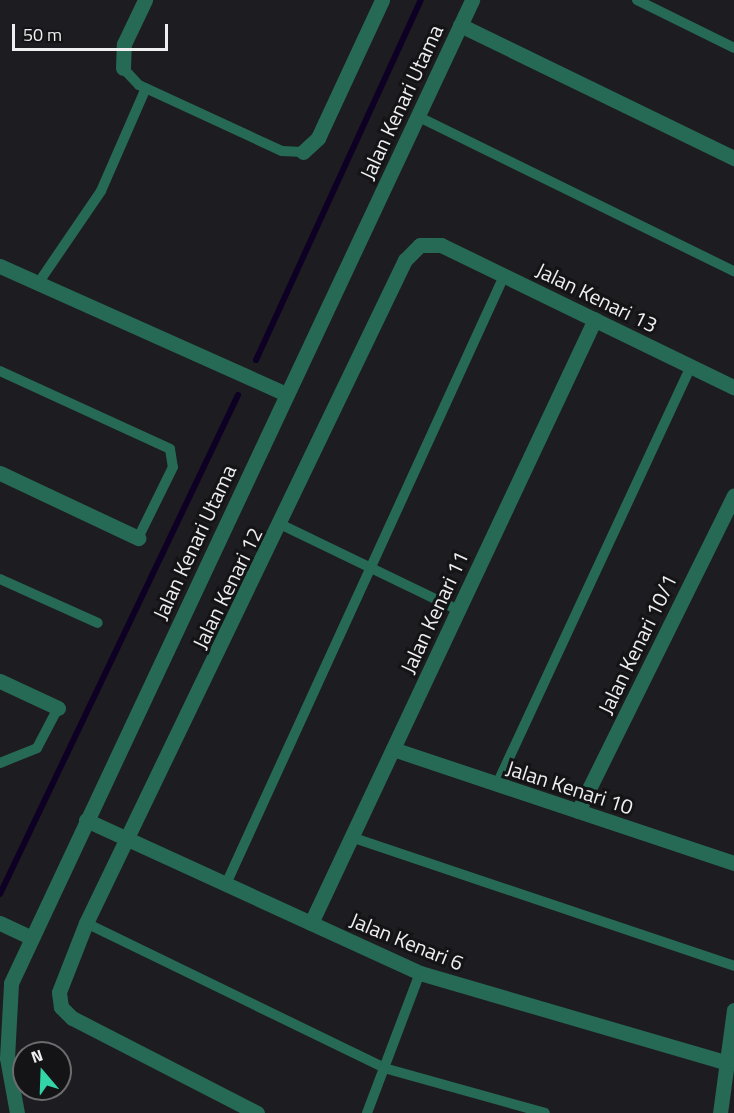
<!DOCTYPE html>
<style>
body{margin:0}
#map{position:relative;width:734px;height:1113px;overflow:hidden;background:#1d1c20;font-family:"Titillium Web",sans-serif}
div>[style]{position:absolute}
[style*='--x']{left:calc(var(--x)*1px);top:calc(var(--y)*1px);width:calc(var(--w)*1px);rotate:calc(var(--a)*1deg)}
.stream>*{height:6px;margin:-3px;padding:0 3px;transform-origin:3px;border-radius:3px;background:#0e0024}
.service>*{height:10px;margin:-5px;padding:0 5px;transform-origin:5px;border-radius:5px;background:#266954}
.minor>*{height:15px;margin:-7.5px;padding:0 7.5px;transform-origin:7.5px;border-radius:7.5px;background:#266954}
span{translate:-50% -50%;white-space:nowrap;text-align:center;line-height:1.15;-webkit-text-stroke:6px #141316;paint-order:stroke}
.street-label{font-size:21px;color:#efeef1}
.north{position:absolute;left:12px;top:1041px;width:60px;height:60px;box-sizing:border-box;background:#141316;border:2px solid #6c6b6e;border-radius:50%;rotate:341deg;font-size:16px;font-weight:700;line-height:24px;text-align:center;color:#efeef1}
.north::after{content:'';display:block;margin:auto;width:21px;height:27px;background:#33d4a8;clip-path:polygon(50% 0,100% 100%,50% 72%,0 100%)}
.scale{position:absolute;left:12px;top:24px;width:156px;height:27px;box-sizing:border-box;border:3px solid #efeef1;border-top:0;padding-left:8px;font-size:18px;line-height:21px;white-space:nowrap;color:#efeef1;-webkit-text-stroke:4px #141316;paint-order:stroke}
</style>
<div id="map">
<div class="stream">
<div style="--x:256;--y:360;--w:396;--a:-65.4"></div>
<div style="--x:0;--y:894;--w:553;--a:-64.5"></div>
</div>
<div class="service">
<div style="--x:637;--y:0;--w:108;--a:26.3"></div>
<div style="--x:123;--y:68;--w:23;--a:47"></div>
<div style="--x:139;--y:85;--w:157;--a:24.8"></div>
<div style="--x:282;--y:151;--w:21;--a:3"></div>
<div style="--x:417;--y:116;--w:353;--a:26.1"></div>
<div style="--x:39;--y:282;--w:110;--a:-55.7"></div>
<div style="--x:101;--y:191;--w:112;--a:-66.4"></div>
<div style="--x:0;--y:371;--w:187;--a:24.6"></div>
<div style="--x:170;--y:449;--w:18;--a:81"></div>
<div style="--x:173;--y:467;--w:79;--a:116.2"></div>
<div style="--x:282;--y:525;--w:195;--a:25.8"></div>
<div style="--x:0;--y:579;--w:107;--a:24.2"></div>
<div style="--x:0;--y:763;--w:40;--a:-22"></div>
<div style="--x:37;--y:748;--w:45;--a:-62.3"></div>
<div style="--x:497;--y:784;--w:461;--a:-65.1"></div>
<div style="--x:351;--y:837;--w:404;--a:18.6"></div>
<div style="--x:226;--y:884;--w:669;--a:-65.43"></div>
<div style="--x:86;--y:923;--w:331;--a:25.9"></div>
<div style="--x:384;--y:1068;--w:167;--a:15.6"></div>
<div style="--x:367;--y:1113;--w:150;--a:-69.3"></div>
</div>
<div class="minor">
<div style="--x:460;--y:25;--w:305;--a:25.9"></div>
<div style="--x:123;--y:68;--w:24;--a:-88"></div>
<div style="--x:124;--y:44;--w:49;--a:-64.5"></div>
<div style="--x:303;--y:152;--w:21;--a:-43"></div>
<div style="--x:318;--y:138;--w:152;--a:-65.1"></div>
<div style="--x:0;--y:266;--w:313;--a:24.1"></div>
<div style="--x:0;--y:473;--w:153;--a:25.2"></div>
<div style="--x:0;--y:681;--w:64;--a:25"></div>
<div style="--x:393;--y:749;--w:360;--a:18.5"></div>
<div style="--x:578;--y:811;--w:352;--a:-63.7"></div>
<div style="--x:86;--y:820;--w:367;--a:24.6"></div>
<div style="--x:420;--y:973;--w:320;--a:16.3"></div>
<div style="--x:0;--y:923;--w:33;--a:25"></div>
<div style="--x:311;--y:923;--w:667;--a:-64.82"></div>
<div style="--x:17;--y:1113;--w:56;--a:-100.3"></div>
<div style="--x:7;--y:1058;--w:75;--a:-86.9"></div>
<div style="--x:11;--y:983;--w:1086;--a:-64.87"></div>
<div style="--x:257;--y:1113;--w:208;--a:-152.8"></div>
<div style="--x:72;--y:1018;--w:16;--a:-135"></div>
<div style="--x:61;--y:1007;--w:15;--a:-98"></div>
<div style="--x:59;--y:992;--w:74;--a:-68.6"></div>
<div style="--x:86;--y:923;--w:736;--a:-64.31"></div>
<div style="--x:405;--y:260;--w:21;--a:-45"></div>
<div style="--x:420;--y:245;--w:21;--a:0"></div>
<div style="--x:441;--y:245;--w:326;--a:25.9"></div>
<div style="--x:720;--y:1113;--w:104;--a:-82.3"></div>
</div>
<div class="street-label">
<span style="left:401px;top:102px;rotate:-65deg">Jalan Kenari Utama</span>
<span style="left:597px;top:297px;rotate:26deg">Jalan Kenari 13</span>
<span style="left:194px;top:542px;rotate:-65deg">Jalan Kenari Utama</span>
<span style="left:227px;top:588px;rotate:-64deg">Jalan Kenari 12</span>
<span style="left:434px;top:612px;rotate:-65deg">Jalan Kenari 11</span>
<span style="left:637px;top:644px;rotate:-64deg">Jalan Kenari 10/1</span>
<span style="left:570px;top:787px;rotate:18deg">Jalan Kenari 10</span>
<span style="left:407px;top:941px;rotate:22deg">Jalan Kenari 6</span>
</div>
<div class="north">N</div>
<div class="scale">50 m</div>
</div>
